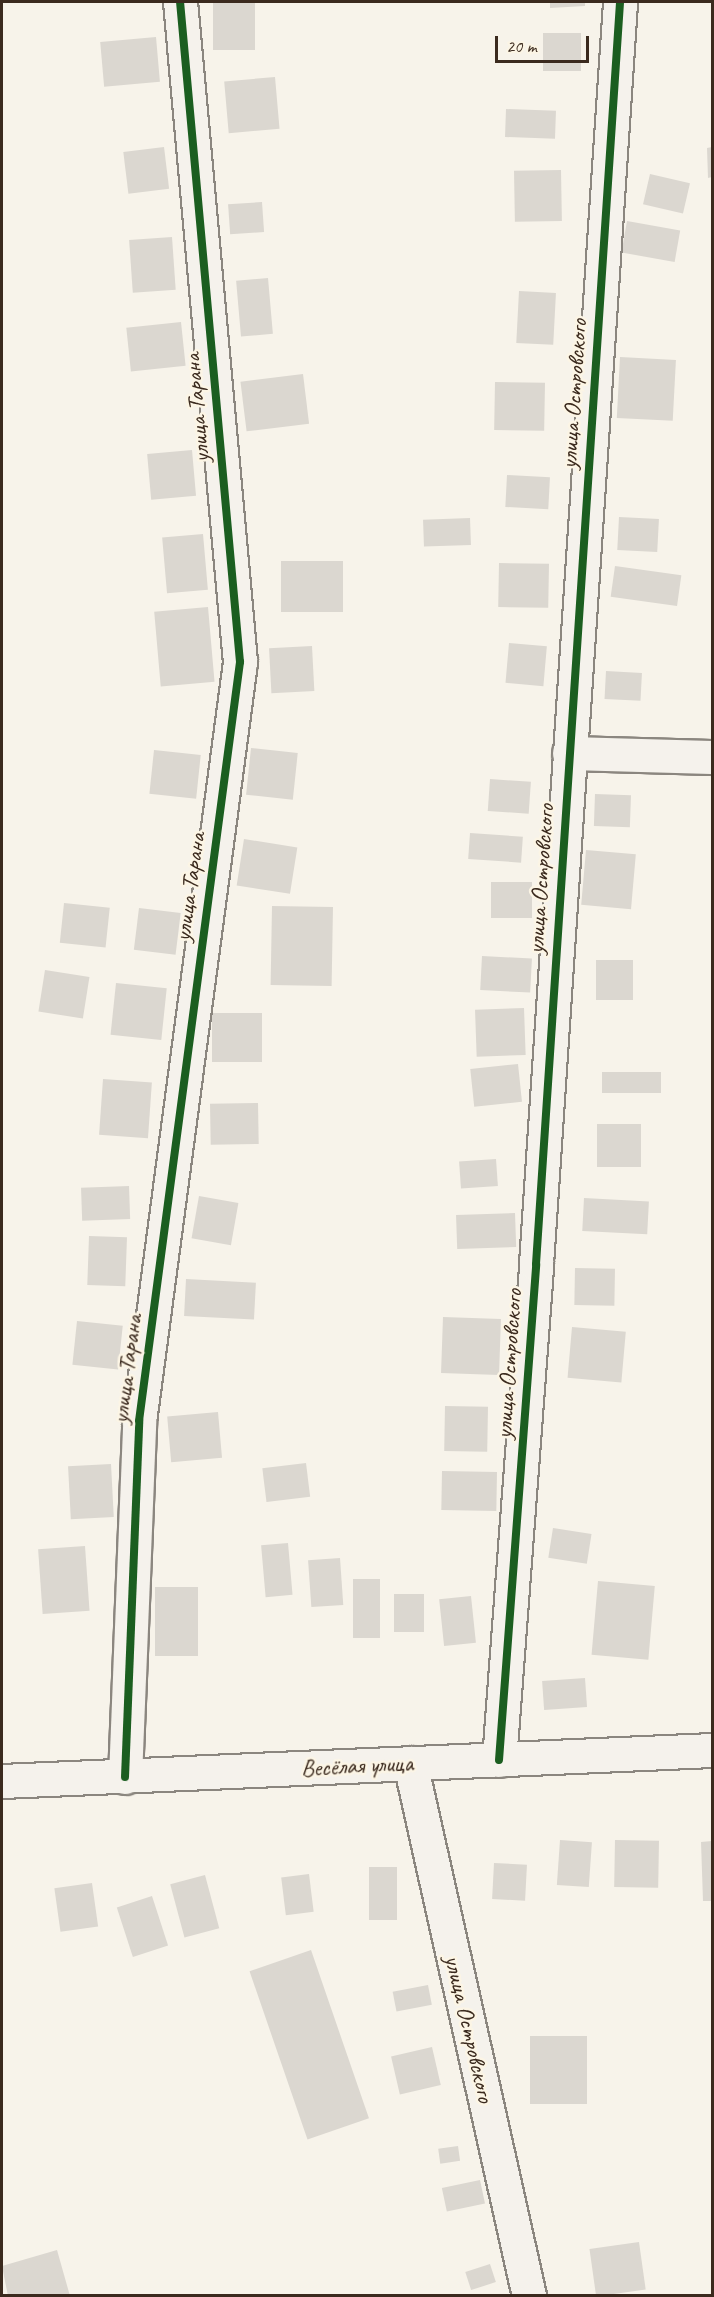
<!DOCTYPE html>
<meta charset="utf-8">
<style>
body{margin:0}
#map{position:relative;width:714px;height:2297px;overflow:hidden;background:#f7f3ea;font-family:Caveat,sans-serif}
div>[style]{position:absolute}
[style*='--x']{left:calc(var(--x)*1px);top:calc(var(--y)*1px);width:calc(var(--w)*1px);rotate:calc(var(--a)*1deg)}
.building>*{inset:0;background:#dbd7d0;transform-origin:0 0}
.roads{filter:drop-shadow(2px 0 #8b867f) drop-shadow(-2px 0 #8b867f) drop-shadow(0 2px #8b867f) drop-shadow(0 -2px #8b867f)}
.minor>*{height:33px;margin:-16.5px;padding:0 16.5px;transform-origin:16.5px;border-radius:16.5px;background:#f5f2ec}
.cycleway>*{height:8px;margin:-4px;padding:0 4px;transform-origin:4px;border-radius:4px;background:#1b5e20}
span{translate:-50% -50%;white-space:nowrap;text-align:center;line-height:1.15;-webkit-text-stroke:5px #fcf5e5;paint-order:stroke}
.street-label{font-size:24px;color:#3b2a1e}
.frame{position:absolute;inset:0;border:3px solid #3b2a1e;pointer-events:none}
.scale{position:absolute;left:495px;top:36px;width:94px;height:27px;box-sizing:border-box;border:3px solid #3b2a1e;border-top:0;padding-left:8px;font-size:18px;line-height:21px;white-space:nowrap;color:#3b2a1e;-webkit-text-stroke:4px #fcf5e5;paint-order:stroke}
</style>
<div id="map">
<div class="building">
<div style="left:213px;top:2px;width:42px;height:48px"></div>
<div style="clip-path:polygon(550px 2px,585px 2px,585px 6px,550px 8px)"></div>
<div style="left:543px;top:33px;width:38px;height:38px"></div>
<div style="left:156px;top:37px;width:45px;height:56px;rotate:85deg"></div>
<div style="left:275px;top:77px;width:52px;height:51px;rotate:85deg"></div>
<div style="left:506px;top:109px;width:50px;height:28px;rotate:2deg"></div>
<div style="left:164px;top:147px;width:42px;height:41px;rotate:83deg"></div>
<div style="clip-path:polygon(712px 147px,712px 177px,708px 178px,707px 148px)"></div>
<div style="left:561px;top:170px;width:51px;height:47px;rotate:89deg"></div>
<div style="left:650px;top:174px;width:41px;height:31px;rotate:13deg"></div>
<div style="left:262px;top:202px;width:30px;height:34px;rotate:86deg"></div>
<div style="left:627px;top:221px;width:54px;height:32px;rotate:10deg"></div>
<div style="left:172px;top:237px;width:53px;height:43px;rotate:86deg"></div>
<div style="left:268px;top:278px;width:56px;height:32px;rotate:85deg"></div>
<div style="left:519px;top:291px;width:37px;height:52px;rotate:3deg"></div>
<div style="left:181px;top:322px;width:44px;height:55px;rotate:84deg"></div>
<div style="left:620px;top:357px;width:56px;height:61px;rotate:3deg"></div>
<div style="left:303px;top:374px;width:50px;height:63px;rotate:83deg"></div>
<div style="left:495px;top:382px;width:50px;height:48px;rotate:1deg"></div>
<div style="left:192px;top:450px;width:46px;height:45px;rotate:85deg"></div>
<div style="left:507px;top:475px;width:43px;height:32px;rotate:3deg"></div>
<div style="left:619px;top:517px;width:40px;height:33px;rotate:3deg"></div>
<div style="left:470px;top:518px;width:27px;height:47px;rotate:88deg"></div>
<div style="left:203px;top:534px;width:56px;height:41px;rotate:85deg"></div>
<div style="left:281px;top:561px;width:62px;height:51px"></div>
<div style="left:499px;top:563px;width:50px;height:44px;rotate:1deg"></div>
<div style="left:615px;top:566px;width:67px;height:31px;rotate:8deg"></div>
<div style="left:208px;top:607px;width:75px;height:54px;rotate:85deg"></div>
<div style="left:509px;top:643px;width:38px;height:40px;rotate:5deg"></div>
<div style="left:312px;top:646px;width:45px;height:43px;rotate:87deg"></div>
<div style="left:606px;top:671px;width:36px;height:28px;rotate:3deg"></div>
<div style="left:251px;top:748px;width:47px;height:47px;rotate:6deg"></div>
<div style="left:154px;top:750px;width:47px;height:44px;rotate:6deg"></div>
<div style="left:490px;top:779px;width:41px;height:32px;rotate:4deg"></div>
<div style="left:595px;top:794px;width:36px;height:32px;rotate:2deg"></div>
<div style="left:470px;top:833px;width:53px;height:26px;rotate:4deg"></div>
<div style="left:244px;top:839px;width:54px;height:47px;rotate:9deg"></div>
<div style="left:586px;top:850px;width:50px;height:55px;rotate:5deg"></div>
<div style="left:491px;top:882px;width:41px;height:36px"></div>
<div style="left:64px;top:903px;width:46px;height:40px;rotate:6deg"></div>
<div style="left:272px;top:906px;width:61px;height:79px;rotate:1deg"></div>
<div style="left:139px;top:908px;width:42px;height:42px;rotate:7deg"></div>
<div style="left:482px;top:956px;width:50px;height:34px;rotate:3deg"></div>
<div style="left:596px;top:960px;width:37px;height:40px"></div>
<div style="left:45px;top:970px;width:45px;height:42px;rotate:9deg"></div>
<div style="left:116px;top:983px;width:51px;height:52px;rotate:6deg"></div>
<div style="left:524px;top:1008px;width:47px;height:49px;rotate:88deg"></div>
<div style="left:212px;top:1013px;width:50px;height:49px"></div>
<div style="left:518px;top:1064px;width:38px;height:48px;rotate:84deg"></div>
<div style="left:602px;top:1072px;width:59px;height:21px"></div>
<div style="left:103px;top:1079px;width:49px;height:56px;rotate:4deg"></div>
<div style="left:258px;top:1103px;width:41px;height:48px;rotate:89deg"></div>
<div style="left:597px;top:1124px;width:44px;height:43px"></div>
<div style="left:496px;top:1159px;width:27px;height:37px;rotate:86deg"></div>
<div style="left:129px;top:1186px;width:33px;height:48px;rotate:88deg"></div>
<div style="left:199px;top:1196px;width:40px;height:43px;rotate:10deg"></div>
<div style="left:584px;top:1198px;width:65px;height:33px;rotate:3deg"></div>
<div style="left:515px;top:1213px;width:34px;height:59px;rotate:88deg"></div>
<div style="left:89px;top:1236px;width:38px;height:49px;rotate:2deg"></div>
<div style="left:575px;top:1268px;width:40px;height:37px;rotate:1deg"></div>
<div style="left:186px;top:1279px;width:70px;height:37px;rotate:3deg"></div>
<div style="left:443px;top:1317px;width:58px;height:56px;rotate:2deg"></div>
<div style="left:77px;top:1321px;width:46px;height:44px;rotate:6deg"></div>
<div style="left:572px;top:1327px;width:54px;height:51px;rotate:5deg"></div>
<div style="left:445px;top:1406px;width:43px;height:45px;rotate:1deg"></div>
<div style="left:218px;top:1412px;width:46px;height:51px;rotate:85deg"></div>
<div style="left:306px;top:1463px;width:34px;height:44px;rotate:83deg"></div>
<div style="left:111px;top:1464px;width:53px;height:43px;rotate:87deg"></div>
<div style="left:442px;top:1471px;width:55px;height:39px;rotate:1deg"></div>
<div style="left:553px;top:1528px;width:39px;height:30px;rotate:9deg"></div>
<div style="left:288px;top:1543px;width:52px;height:27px;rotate:85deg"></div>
<div style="left:85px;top:1546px;width:65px;height:47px;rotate:86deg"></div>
<div style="left:340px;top:1558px;width:47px;height:32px;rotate:86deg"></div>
<div style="left:353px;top:1579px;width:27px;height:59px"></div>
<div style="left:598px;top:1581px;width:57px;height:74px;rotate:5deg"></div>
<div style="left:155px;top:1587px;width:43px;height:69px"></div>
<div style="left:394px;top:1594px;width:30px;height:38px"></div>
<div style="left:471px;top:1596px;width:47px;height:32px;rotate:84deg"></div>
<div style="left:585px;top:1678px;width:29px;height:43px;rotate:86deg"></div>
<div style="left:560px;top:1840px;width:32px;height:45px;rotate:4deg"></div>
<div style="left:615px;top:1840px;width:44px;height:47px;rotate:1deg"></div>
<div style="clip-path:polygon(712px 1841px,712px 1901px,703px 1901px,701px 1842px)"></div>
<div style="left:494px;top:1863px;width:33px;height:36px;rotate:3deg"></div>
<div style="left:369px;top:1867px;width:28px;height:53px"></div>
<div style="left:309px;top:1874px;width:38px;height:28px;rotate:83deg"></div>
<div style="left:205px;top:1875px;width:55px;height:36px;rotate:75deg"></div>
<div style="left:92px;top:1883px;width:44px;height:38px;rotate:82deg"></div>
<div style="left:152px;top:1896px;width:52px;height:37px;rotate:72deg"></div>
<div style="left:311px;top:1950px;width:178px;height:65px;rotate:71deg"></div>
<div style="left:428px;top:1985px;width:20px;height:36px;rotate:79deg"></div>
<div style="left:530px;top:2036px;width:57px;height:68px"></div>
<div style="left:432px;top:2047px;width:39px;height:42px;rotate:77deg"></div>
<div style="left:458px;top:2146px;width:15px;height:20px;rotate:82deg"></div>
<div style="left:480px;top:2180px;width:24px;height:39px;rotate:78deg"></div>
<div style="left:639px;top:2242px;width:48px;height:50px;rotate:82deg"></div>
<div style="clip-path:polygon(57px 2250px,70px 2296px,8px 2296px,2px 2266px)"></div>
<div style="left:490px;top:2264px;width:19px;height:26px;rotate:72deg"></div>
</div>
<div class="roads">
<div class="minor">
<div style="--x:569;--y:753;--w:143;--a:1.6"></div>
<div style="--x:499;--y:1760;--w:497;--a:-85.7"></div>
<div style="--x:536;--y:1264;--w:1265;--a:-86.19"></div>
<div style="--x:410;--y:1763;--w:546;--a:77.41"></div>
<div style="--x:125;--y:1777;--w:356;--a:-87.7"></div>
<div style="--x:139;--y:1421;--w:766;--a:-82.42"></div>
<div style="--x:240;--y:662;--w:663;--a:-95.19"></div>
<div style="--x:2;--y:1781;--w:711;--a:-2.5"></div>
</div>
</div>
<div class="cycleway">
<div style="--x:499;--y:1760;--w:497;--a:-85.7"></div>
<div style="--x:536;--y:1264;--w:1265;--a:-86.19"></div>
<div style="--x:125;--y:1777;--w:356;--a:-87.7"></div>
<div style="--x:139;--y:1421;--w:766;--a:-82.42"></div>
<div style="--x:240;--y:662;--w:663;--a:-95.19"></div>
</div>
<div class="street-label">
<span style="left:574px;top:394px;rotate:-86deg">улица Островского</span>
<span style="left:197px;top:408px;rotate:-95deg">улица Тарана</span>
<span style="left:541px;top:879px;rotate:-86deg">улица Островского</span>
<span style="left:190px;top:887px;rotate:-82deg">улица Тарана</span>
<span style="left:509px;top:1364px;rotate:-86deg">улица Островского</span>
<span style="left:127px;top:1369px;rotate:-83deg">улица Тарана</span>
<span style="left:357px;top:1766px;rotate:-3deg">Весёлая улица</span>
<span style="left:469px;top:2029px;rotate:77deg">улица Островского</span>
</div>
<div class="frame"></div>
<div class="scale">20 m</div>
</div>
